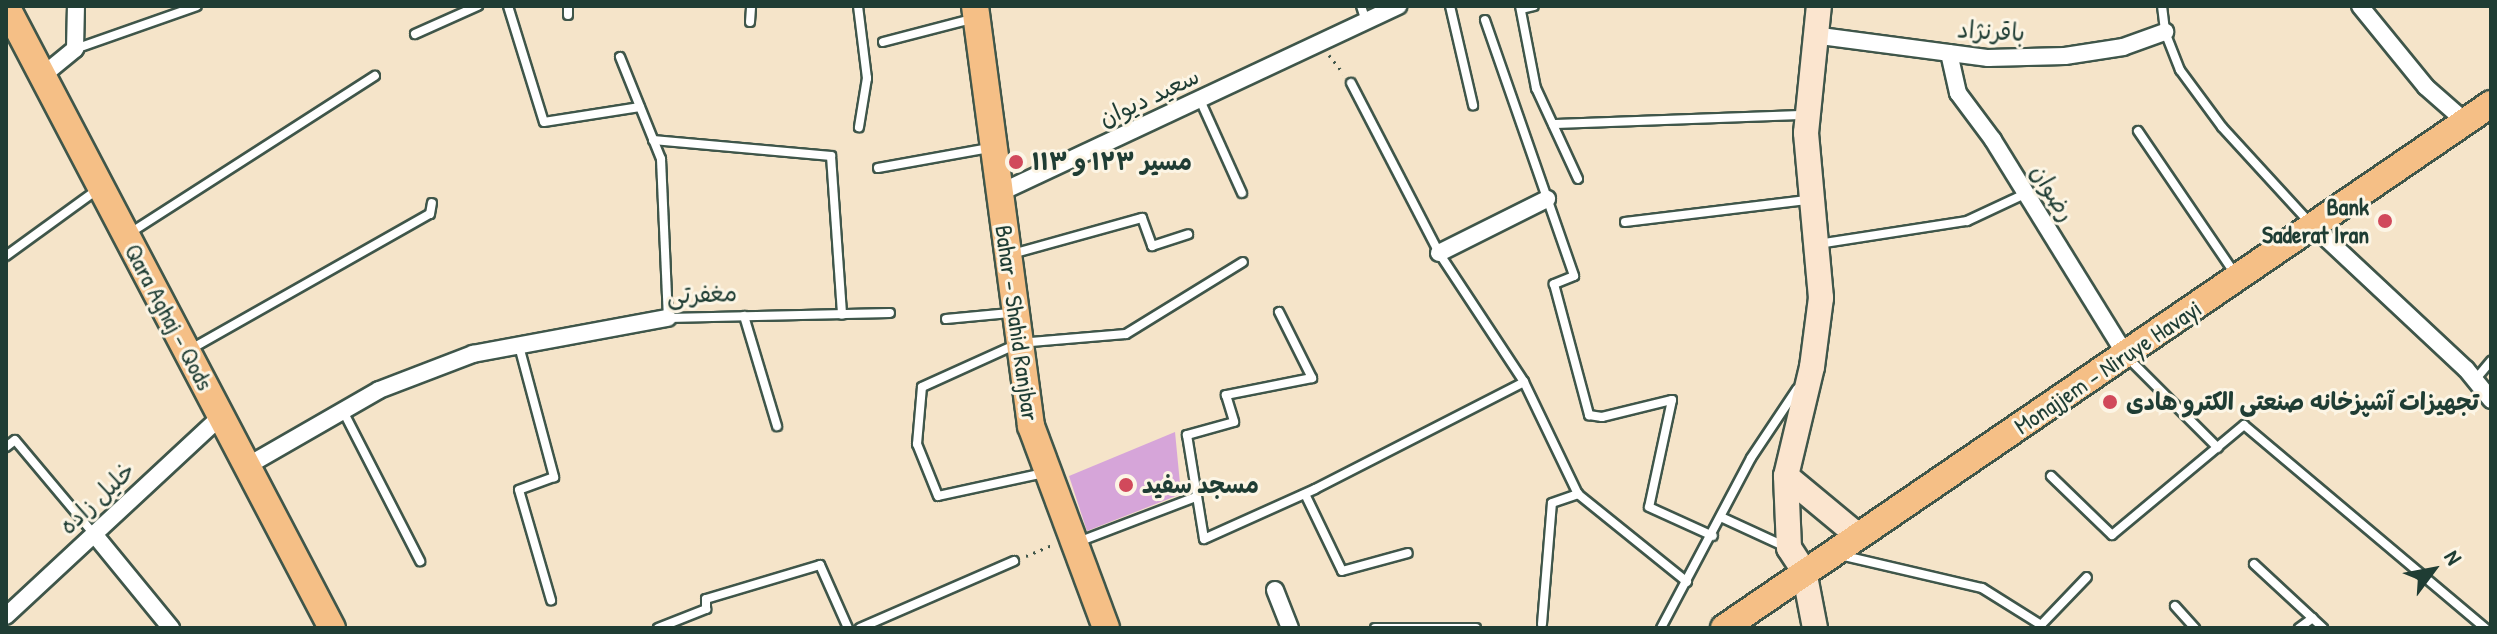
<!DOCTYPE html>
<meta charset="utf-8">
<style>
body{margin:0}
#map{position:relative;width:2497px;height:634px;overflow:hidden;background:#f5e4c9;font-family:"Patrick Hand","Playpen Sans Arabic",sans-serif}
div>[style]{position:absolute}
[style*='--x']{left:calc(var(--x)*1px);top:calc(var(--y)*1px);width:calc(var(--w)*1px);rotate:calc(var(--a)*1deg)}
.building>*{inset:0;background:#d6a5d9}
.path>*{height:3px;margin-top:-1.5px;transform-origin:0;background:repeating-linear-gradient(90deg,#3f564a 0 2px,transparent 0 8px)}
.roads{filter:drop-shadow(2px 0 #3f564a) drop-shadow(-2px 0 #3f564a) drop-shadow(0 2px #3f564a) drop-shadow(0 -2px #3f564a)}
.lane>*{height:8px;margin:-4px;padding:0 4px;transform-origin:4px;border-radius:4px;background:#fff}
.street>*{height:16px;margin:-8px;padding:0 8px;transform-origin:8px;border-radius:8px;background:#fff}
.secondary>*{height:24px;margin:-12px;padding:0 12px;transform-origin:12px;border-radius:12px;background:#fbe5cf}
.primary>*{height:26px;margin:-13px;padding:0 13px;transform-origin:13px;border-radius:13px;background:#f5bf86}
.dots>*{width:22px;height:22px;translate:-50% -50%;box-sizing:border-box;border:4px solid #fcf5e5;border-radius:50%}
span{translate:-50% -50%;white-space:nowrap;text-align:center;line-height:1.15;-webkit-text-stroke:6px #fcf5e5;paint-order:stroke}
.street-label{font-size:24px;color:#1f3d34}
.poi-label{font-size:24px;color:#1f3d34;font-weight:700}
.left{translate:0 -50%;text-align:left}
.right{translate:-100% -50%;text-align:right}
.frame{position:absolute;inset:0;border:8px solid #1f3d34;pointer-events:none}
.north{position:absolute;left:2393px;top:530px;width:80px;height:80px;-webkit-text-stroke:6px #fcf5e5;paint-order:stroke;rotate:58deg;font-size:22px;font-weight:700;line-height:32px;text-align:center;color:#1f3d34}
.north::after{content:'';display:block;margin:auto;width:28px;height:36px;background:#1f3d34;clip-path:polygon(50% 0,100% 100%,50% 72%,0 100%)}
</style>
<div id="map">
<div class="building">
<div style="clip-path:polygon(1175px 432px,1181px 494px,1087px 531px,1069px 476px)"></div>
</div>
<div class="path">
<div style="--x:1329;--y:55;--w:24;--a:52"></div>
<div style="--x:1026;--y:556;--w:28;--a:-23"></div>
</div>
<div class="roads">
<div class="lane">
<div style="--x:508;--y:6;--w:121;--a:72.8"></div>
<div style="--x:544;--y:122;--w:97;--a:-8.9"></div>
<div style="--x:858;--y:6;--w:73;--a:82.9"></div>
<div style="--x:867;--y:78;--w:50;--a:99.3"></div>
<div style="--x:1361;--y:6;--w:16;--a:72"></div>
<div style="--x:1450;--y:6;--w:102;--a:76.9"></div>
<div style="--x:1520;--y:6;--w:84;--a:79"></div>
<div style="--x:1536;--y:88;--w:100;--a:65.2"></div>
<div style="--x:2162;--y:6;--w:26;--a:83"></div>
<div style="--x:2165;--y:32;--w:41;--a:68.5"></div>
<div style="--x:2180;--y:70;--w:71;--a:53.6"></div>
<div style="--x:2222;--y:127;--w:132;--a:47.5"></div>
<div style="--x:1521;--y:9;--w:13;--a:-13"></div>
<div style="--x:568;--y:15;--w:9;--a:-90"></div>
<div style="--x:1485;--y:20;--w:271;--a:70.8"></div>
<div style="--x:1574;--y:276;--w:22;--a:158"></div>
<div style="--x:1554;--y:284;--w:136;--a:75"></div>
<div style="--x:1589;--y:415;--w:13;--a:9"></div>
<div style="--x:1602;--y:417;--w:72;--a:-13.7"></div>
<div style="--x:1672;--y:400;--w:109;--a:102.1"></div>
<div style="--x:1649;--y:507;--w:70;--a:24.4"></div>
<div style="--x:750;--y:22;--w:16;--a:-86"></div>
<div style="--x:415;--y:34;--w:69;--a:-24"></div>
<div style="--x:883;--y:42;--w:92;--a:-14.5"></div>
<div style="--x:75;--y:49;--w:129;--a:-19.4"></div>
<div style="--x:620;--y:57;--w:110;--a:68.1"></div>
<div style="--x:661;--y:159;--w:159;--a:87.5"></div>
<div style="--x:668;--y:318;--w:222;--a:-1.3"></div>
<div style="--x:1351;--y:83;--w:191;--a:62.6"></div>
<div style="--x:1439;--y:253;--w:154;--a:56.6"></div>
<div style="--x:1524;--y:382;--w:124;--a:64.3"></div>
<div style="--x:1578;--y:494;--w:140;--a:38.9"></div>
<div style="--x:1200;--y:100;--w:102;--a:65.7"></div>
<div style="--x:1553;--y:124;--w:250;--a:-2.1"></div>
<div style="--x:2138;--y:131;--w:174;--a:55.8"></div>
<div style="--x:653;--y:140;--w:179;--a:5.1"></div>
<div style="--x:831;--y:156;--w:159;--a:86"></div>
<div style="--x:878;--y:168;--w:113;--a:-10.2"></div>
<div style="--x:1625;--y:222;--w:183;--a:-6.9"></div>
<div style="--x:130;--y:233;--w:291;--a:-32.7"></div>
<div style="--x:1818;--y:244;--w:151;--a:-8.8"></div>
<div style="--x:1967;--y:221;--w:64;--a:-25"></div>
<div style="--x:1012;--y:254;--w:135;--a:-15.5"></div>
<div style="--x:1142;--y:218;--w:30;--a:70"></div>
<div style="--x:1152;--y:246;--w:38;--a:-18"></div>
<div style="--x:6;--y:256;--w:112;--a:-36"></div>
<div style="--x:1279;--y:312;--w:74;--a:63.4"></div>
<div style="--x:1312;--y:378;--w:88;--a:168.8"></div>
<div style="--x:1226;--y:395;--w:28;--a:73"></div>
<div style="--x:1234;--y:422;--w:49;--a:164.5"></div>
<div style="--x:1187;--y:435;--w:105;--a:80.7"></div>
<div style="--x:1204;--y:539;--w:122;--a:-24.2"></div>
<div style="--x:1315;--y:489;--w:235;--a:-27.1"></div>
<div style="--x:744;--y:316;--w:115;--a:73.3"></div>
<div style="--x:946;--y:319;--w:64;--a:-5.4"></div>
<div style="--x:519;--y:346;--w:136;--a:75"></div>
<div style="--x:554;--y:477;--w:37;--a:160"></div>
<div style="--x:519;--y:490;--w:115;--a:73.8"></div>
<div style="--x:191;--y:349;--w:274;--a:-29.5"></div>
<div style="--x:430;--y:214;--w:11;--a:-80"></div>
<div style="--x:2128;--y:358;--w:127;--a:45"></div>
<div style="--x:2475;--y:380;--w:25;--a:-50"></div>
<div style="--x:343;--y:411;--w:169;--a:62.8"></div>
<div style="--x:6;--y:447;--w:11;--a:-38"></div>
<div style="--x:15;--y:440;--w:123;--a:50"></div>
<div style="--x:1044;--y:473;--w:108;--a:167.8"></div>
<div style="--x:938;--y:496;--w:56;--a:-112"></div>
<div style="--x:917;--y:444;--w:57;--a:-85"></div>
<div style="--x:922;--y:387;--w:107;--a:-24.4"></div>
<div style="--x:1019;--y:343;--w:107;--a:-4.8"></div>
<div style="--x:1126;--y:334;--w:137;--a:-31.6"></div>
<div style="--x:2051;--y:476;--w:85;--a:44"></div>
<div style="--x:2112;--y:535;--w:172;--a:-39.8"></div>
<div style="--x:2244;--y:425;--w:315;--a:40.1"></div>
<div style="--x:1305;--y:494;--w:85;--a:64.3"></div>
<div style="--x:1342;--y:571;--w:68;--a:-15.3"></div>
<div style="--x:1723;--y:518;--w:67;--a:24.7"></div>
<div style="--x:1078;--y:542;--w:126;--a:-20.9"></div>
<div style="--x:1840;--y:555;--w:146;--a:13.1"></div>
<div style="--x:1982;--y:588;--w:70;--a:32.1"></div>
<div style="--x:2041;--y:625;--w:66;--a:-46.2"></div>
<div style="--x:2254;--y:564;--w:94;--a:42.8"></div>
<div style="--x:2175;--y:606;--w:30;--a:48"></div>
<div style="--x:1542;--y:624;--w:121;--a:-85.3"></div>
<div style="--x:1552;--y:503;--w:28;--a:-19"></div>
<div style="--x:658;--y:628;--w:52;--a:-21.6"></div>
<div style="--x:706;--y:609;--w:10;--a:-90"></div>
<div style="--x:706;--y:599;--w:119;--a:-16.6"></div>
<div style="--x:820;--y:565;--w:69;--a:66"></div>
<div style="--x:860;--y:628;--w:168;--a:-23.5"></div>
<div style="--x:1375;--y:628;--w:101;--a:0"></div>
<div style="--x:1661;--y:628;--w:192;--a:-62.1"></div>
<div style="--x:1751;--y:458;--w:83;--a:-56.3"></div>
<div style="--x:2299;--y:628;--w:17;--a:-36"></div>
</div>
<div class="street">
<div style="--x:2360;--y:6;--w:104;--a:50.8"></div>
<div style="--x:2426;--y:87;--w:53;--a:41.2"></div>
<div style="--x:1813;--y:35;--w:177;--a:7.5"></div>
<div style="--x:1988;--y:58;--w:77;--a:-1.5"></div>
<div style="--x:2065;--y:56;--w:59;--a:-8.8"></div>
<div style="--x:2123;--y:47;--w:45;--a:-19.7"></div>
<div style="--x:1949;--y:53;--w:41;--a:77.3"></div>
<div style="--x:1958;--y:93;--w:59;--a:53.3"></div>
<div style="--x:1993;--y:140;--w:253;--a:58.3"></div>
<div style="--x:42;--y:76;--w:43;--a:-39.3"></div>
<div style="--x:75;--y:49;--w:43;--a:-88.7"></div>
<div style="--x:999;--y:193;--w:441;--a:-25.1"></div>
<div style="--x:2314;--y:227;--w:208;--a:43.1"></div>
<div style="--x:2466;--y:369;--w:40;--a:51"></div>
<div style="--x:1439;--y:253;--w:121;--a:-26.6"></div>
<div style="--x:247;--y:466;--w:152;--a:-29.9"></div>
<div style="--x:379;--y:390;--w:101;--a:-21"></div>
<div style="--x:473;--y:354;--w:198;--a:-10.5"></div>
<div style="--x:94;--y:534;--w:122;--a:50.7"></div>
<div style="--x:1275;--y:590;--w:41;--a:68.5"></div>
<div style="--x:6;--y:616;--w:294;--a:-42.9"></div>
</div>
<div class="secondary">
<div style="--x:1786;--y:476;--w:92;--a:39.7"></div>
<div style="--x:1815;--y:628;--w:58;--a:-100.9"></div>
<div style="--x:1804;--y:571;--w:27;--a:-123"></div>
<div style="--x:1789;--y:548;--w:72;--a:-92.4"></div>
<div style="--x:1786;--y:476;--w:112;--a:-76.6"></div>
<div style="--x:1812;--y:367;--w:70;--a:-82.6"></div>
<div style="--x:1821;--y:298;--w:166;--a:-95.2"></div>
<div style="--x:1806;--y:133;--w:128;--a:-84.2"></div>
</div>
<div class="primary">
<div style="--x:6;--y:6;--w:702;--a:62.34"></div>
<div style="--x:975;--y:6;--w:424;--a:82.4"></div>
<div style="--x:1031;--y:426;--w:215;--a:69.6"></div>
<div style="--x:1724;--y:628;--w:929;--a:-34.34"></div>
</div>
</div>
<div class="dots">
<div style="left:1016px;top:162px;background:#d1495b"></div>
<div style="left:2385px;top:221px;background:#d1495b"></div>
<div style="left:2110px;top:402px;background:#d1495b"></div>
<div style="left:1126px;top:485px;background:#d1495b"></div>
</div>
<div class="street-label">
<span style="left:1991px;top:31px;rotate:3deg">باقرنژاد</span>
<span style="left:1149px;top:97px;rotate:-25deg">سعید دیوان</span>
<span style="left:2053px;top:193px;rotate:59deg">رضوان</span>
<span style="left:702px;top:294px;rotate:-2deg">مغفرتی</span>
<span style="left:169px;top:317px;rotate:62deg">Qara Aghaj - Qods</span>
<span style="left:1017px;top:323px;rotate:82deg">Bahar - Shahid Ranjbar</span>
<span style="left:2108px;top:367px;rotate:-34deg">Monajjem - Niruye Havayi</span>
<span style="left:97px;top:498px;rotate:-43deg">خلیل زاده</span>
</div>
<div class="poi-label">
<span class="left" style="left:1032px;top:162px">مسیر ۱۲۳ و ۱۱۳</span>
<span class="right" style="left:2369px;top:221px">Bank<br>Saderat Iran</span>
<span class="left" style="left:2126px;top:402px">تجهیزات آشپزخانه صنعتی الکترو هادی</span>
<span class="left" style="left:1142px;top:485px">مسجد سفید</span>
</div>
<div class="frame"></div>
<div class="north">N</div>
</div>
